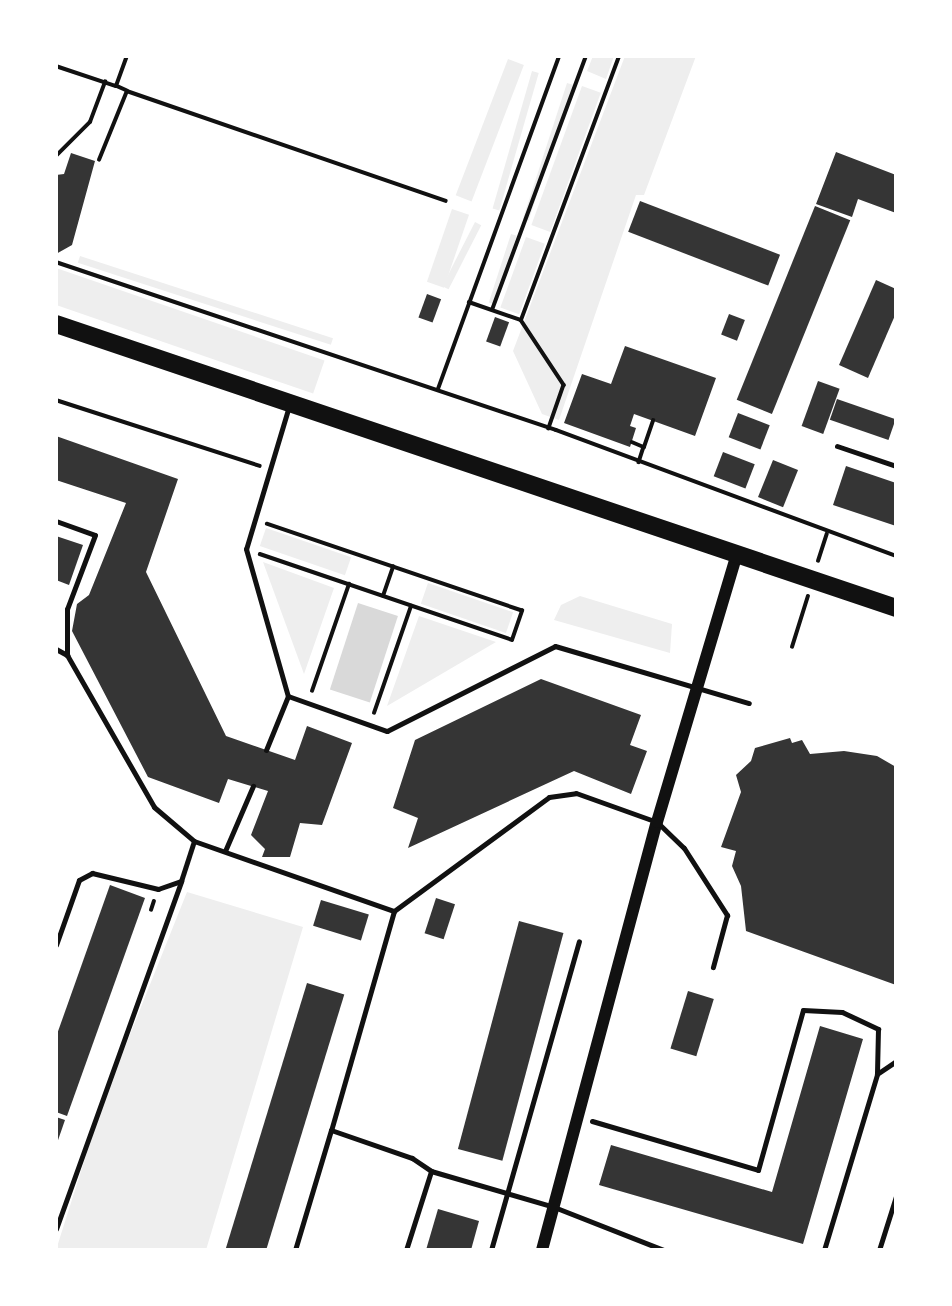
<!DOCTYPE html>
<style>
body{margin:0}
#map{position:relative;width:952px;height:1306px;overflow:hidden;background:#fff;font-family:"Work Sans",sans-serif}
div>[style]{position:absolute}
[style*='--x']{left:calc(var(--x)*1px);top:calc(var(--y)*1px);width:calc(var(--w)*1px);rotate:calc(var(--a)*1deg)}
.green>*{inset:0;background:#eee;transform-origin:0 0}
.water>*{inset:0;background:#d9d9d9;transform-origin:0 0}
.building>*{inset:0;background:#353535;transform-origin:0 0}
.path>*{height:3.5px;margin:-1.75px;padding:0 1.75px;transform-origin:1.75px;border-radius:1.75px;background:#111}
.service>*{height:5px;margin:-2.5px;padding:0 2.5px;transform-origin:2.5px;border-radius:2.5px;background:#111}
.tertiary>*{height:12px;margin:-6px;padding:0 6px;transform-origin:6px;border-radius:6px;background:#111}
.primary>*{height:18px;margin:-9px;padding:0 9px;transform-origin:9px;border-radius:9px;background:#111}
span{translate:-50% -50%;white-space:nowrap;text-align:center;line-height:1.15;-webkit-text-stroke:7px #fff;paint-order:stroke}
.frame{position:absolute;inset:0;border:58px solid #fff;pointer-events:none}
</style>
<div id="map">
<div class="green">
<div style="clip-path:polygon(593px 56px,614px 56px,606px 79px,587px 71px)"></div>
<div style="clip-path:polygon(625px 56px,696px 56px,644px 195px,636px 195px,559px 420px,542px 414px,513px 351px)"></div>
<div style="left:508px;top:59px;width:17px;height:146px;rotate:21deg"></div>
<div style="left:532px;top:71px;width:7px;height:143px;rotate:16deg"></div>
<div style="left:567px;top:83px;width:6px;height:143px;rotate:18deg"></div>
<div style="left:582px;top:86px;width:20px;height:148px;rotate:20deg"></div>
<div style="left:452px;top:209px;width:18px;height:77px;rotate:19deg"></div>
<div style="left:475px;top:222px;width:7px;height:72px;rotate:27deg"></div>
<div style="left:511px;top:234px;width:6px;height:72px;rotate:18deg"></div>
<div style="left:526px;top:237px;width:20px;height:75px;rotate:20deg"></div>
<div style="left:80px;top:256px;width:266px;height:7px;rotate:18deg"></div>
<div style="left:56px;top:268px;width:284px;height:35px;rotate:19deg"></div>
<div style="left:266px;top:528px;width:90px;height:19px;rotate:19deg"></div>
<div style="clip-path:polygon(263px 562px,334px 588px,304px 674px)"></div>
<div style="left:428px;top:583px;width:90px;height:22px;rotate:19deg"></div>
<div style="clip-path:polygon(580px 596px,672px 624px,670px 653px,554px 620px,561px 605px)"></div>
<div style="clip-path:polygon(419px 616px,496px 642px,387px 706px)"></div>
<div style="clip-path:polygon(187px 892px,303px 927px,206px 1250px,56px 1250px,103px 1102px)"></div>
</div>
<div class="water">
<div style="left:358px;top:603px;width:42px;height:91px;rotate:18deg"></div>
</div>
<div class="building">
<div style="clip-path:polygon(836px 152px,896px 175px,896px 213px,858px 199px,852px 217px,816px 204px)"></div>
<div style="clip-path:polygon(71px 153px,95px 161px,72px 245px,56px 254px,56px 175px,64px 174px)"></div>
<div style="left:640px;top:201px;width:150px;height:33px;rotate:21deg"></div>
<div style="left:815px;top:206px;width:38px;height:209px;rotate:22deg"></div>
<div style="clip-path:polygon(876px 280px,896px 289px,896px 313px,868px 378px,839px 365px)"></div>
<div style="left:427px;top:294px;width:15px;height:25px;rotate:20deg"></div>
<div style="left:729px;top:314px;width:17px;height:22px;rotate:21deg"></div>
<div style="left:495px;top:317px;width:15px;height:26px;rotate:20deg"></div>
<div style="clip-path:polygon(625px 346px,716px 378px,695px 436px,634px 414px,630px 426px,636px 428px,630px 447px,564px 423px,582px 374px,611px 384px)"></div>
<div style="left:818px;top:381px;width:23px;height:48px;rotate:20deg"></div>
<div style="left:837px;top:399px;width:62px;height:22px;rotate:19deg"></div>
<div style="left:738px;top:413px;width:34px;height:26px;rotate:21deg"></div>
<div style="clip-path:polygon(56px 436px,178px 479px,146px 572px,226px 736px,295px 760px,307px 726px,352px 743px,322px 825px,300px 823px,290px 857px,262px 857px,265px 849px,251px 835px,268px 791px,228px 779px,219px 803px,148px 777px,72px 631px,77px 604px,89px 595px,126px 503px,56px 480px)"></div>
<div style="left:723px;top:452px;width:34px;height:26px;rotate:21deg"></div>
<div style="left:773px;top:460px;width:27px;height:40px;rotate:22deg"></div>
<div style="clip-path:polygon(846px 466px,896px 483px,896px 526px,833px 505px)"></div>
<div style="clip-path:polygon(56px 536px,83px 545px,69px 585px,56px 580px)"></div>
<div style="clip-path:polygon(541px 679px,641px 715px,630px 745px,647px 751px,631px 794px,574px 771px,408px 848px,418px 818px,393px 808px,415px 740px)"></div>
<div style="clip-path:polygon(790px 738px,792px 743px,802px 740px,810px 754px,844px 751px,877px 756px,896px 767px,896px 985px,746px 931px,741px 886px,732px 866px,736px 851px,721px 847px,741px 792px,736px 775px,751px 761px,755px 748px)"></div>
<div style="clip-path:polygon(110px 885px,145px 898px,67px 1116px,56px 1112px,56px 1037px)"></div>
<div style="left:436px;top:898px;width:20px;height:37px;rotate:18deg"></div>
<div style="left:321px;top:900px;width:50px;height:27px;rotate:17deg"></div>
<div style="left:519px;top:921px;width:46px;height:236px;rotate:15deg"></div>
<div style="left:307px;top:983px;width:39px;height:278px;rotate:17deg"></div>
<div style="left:688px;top:991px;width:27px;height:60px;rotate:17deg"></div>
<div style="clip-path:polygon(820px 1026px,863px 1039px,803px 1244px,599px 1185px,611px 1145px,772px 1192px)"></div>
<div style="clip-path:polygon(56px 1117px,65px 1120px,56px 1146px)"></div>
<div style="clip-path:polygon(438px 1209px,479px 1221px,471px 1250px,426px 1250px)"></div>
</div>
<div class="path">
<div style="--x:56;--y:66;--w:63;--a:18.4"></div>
<div style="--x:116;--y:86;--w:32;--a:-70"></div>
<div style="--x:127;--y:91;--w:337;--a:19"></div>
<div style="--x:56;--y:156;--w:48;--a:-45"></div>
<div style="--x:90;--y:122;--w:43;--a:-69.4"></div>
<div style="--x:99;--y:160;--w:74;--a:-67.9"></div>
<div style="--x:127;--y:91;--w:12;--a:-156"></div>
<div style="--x:56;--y:262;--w:527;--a:18.57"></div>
<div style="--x:556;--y:430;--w:363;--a:20.3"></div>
<div style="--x:469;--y:302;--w:55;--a:19.1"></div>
<div style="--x:521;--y:320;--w:282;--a:-69.6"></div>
<div style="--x:492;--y:310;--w:271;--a:-69.7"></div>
<div style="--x:521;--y:320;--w:78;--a:56.5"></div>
<div style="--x:564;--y:385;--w:46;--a:109.2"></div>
<div style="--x:438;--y:389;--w:354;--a:-70"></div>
<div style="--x:56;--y:400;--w:214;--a:17.9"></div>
<div style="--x:632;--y:442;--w:13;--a:23"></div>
<div style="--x:644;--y:447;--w:16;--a:108"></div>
<div style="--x:644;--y:447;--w:28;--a:-71"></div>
<div style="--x:260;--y:554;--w:266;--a:18.8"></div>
<div style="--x:512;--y:640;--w:31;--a:-71"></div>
<div style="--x:522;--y:611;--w:269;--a:-161.2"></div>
<div style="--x:818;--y:561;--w:28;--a:-72"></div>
<div style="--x:383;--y:596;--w:31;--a:-71"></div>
<div style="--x:792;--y:647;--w:53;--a:-72.6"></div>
<div style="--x:312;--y:691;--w:113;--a:-70.9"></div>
<div style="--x:374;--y:713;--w:113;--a:-70.9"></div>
<div style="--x:151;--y:910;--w:9;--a:-72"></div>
</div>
<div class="service">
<div style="--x:289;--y:406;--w:149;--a:106.7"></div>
<div style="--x:246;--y:549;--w:153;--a:74.1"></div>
<div style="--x:288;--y:696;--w:105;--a:19.5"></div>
<div style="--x:387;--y:731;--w:188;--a:-26.8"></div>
<div style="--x:555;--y:646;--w:202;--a:16.4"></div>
<div style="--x:837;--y:446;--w:62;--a:18.7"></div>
<div style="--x:56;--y:521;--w:41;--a:19.7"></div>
<div style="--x:95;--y:535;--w:79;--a:110.7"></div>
<div style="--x:67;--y:609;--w:46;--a:90"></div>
<div style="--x:56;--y:649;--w:13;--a:29"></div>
<div style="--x:67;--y:655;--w:175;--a:60.2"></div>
<div style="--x:154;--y:807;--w:52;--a:40.4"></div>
<div style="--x:194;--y:841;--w:212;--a:19.3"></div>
<div style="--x:394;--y:911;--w:192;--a:-36.3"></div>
<div style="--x:549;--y:797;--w:27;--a:-8"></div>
<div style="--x:576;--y:793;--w:86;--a:19.7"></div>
<div style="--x:657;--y:822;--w:37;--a:44"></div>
<div style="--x:684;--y:848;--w:80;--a:57.3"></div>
<div style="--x:727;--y:915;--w:54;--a:105.1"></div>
<div style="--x:266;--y:750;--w:58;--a:-67.8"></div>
<div style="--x:225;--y:851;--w:71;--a:-66.7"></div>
<div style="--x:394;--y:911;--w:228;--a:106"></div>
<div style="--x:331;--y:1130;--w:86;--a:19.1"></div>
<div style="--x:412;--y:1158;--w:23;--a:34"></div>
<div style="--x:431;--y:1171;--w:128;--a:16.3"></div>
<div style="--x:554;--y:1207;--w:118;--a:21.4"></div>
<div style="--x:56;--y:945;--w:69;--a:-70.5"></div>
<div style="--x:79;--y:880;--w:15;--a:-28"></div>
<div style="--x:92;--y:873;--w:68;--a:13.6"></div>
<div style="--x:158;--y:889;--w:24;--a:-19"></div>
<div style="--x:181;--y:881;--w:42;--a:-72"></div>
<div style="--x:592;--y:1121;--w:173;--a:16.4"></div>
<div style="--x:758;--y:1170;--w:166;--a:-74.3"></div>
<div style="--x:803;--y:1010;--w:39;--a:3"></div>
<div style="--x:842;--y:1012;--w:40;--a:25"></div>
<div style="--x:878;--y:1029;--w:45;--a:91.3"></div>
<div style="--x:56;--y:1229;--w:370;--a:-70.2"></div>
<div style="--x:295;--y:1250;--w:125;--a:-73.3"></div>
<div style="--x:406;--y:1250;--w:83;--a:-72.4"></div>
<div style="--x:491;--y:1250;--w:321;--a:-74.1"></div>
<div style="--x:824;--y:1250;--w:184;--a:-73.2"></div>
<div style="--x:877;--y:1074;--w:23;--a:-34"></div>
<div style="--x:879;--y:1250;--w:57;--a:-72.5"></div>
</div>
<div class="tertiary">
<div style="--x:542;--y:1250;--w:443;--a:-75"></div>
<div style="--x:657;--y:822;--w:280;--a:-73.4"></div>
</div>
<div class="primary">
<div style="--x:56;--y:324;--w:887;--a:18.68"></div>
</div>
<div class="frame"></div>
</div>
